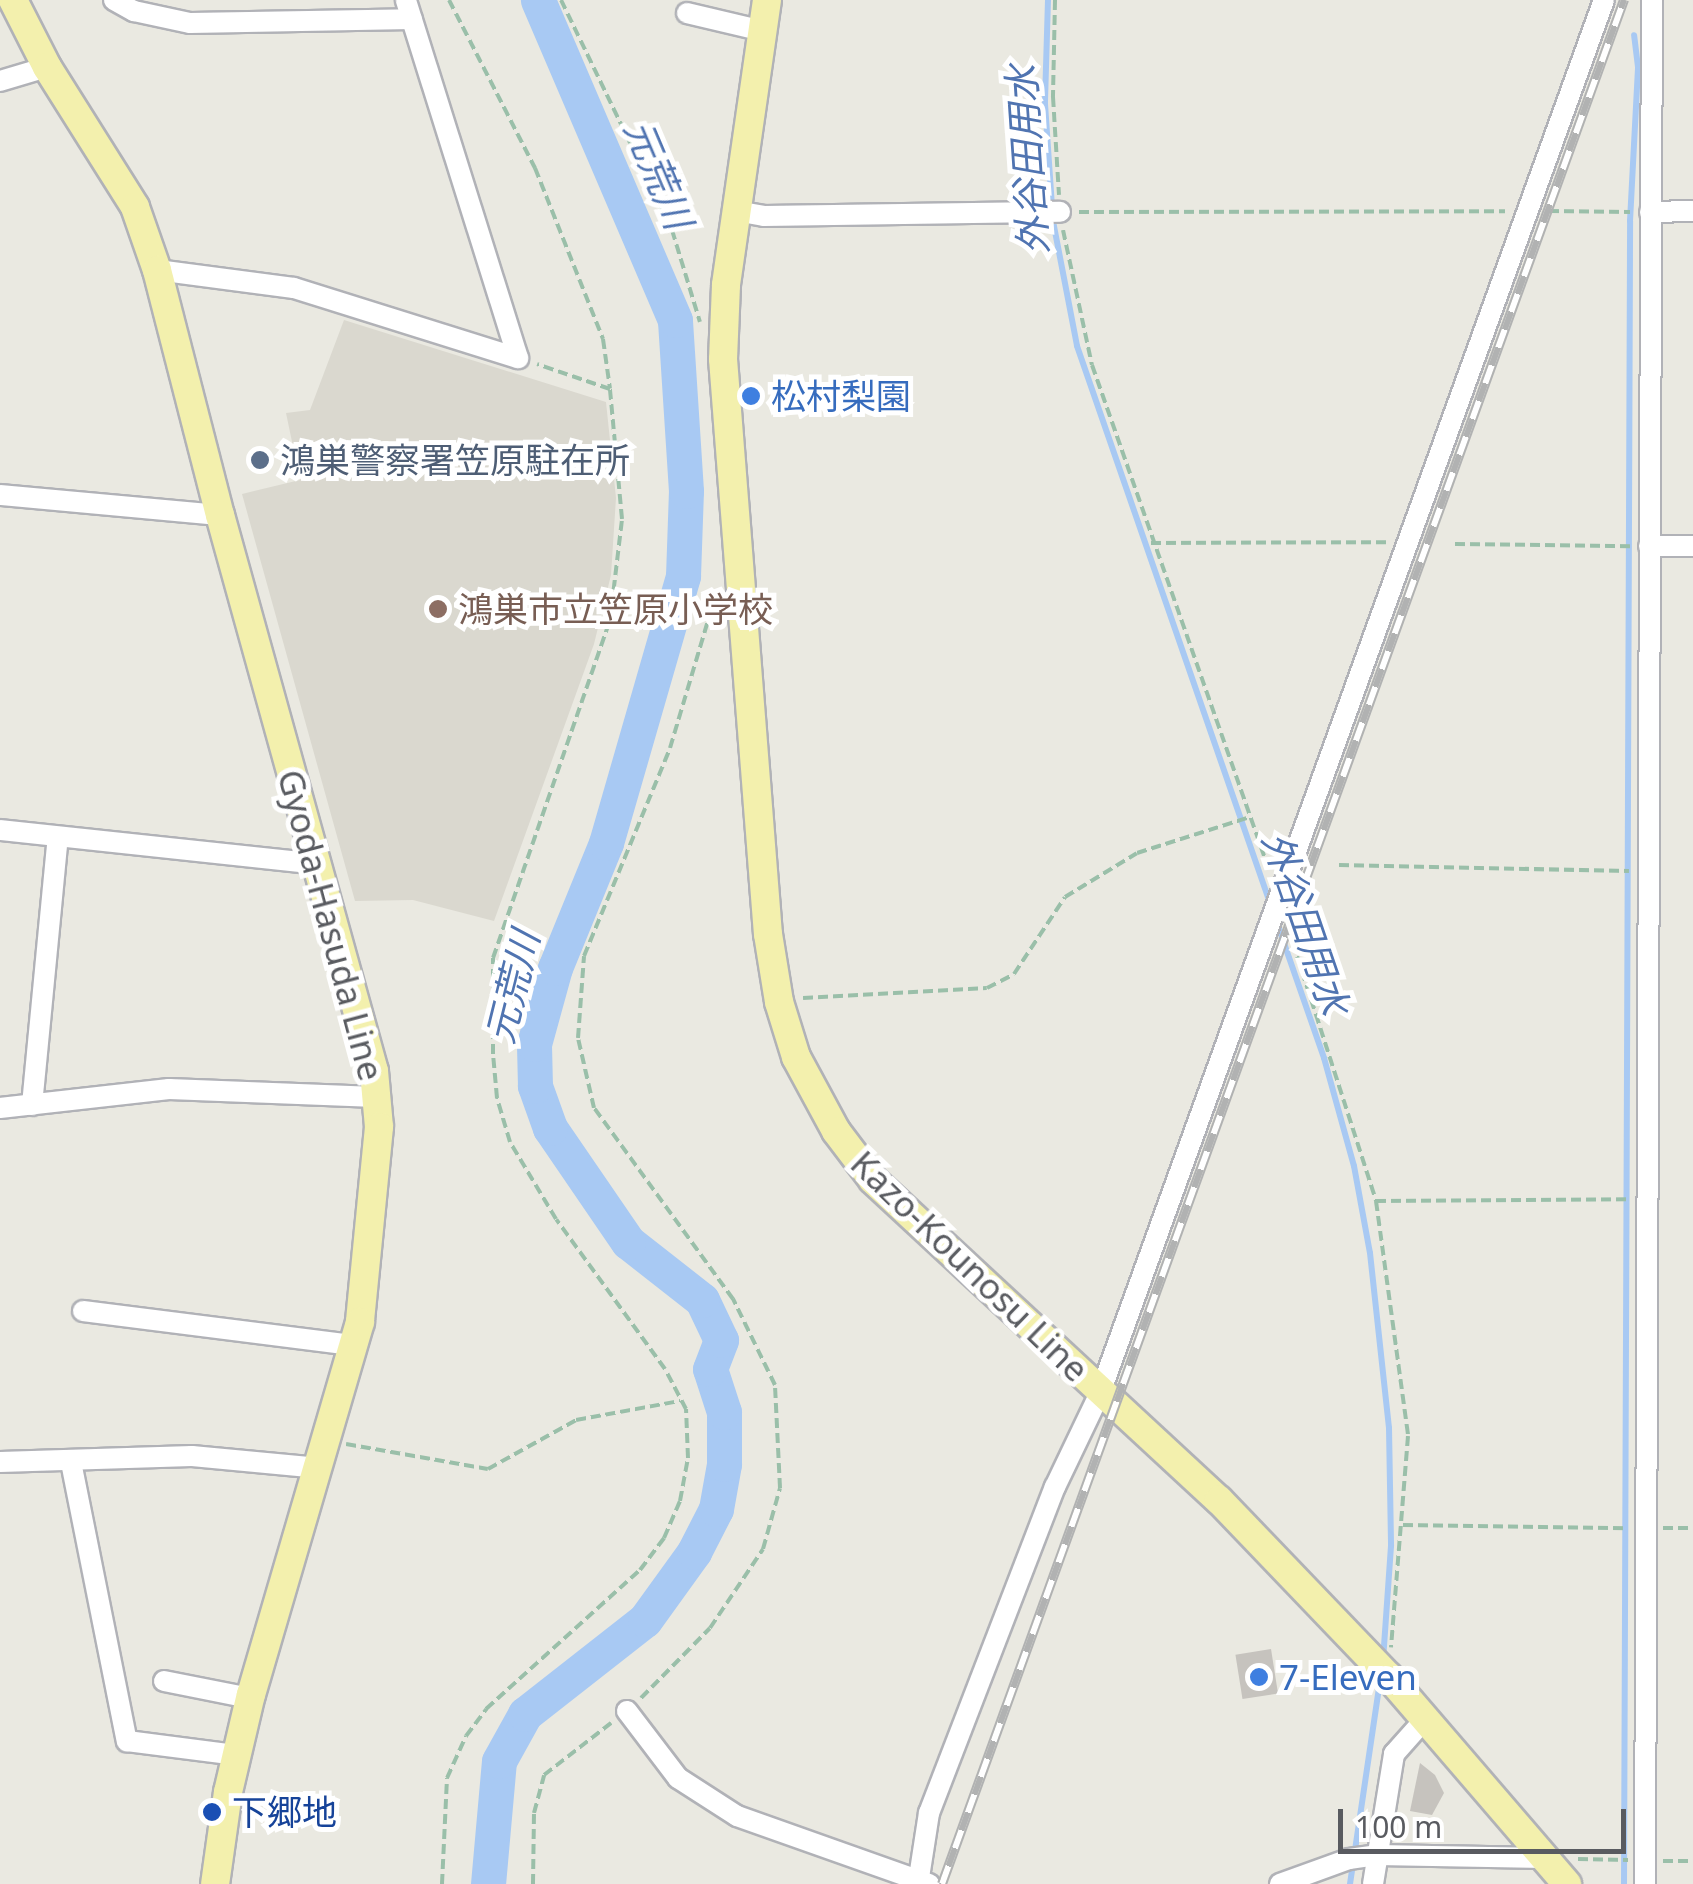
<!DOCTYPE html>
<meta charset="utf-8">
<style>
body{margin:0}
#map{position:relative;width:1693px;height:1884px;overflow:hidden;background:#eae9e1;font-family:"Noto Sans","Noto Sans JP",sans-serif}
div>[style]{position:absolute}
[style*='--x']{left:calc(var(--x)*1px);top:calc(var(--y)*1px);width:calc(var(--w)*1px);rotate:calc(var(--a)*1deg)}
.education>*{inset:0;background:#dad8cf}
.stream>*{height:6px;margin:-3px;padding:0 3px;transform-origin:3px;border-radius:3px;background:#a8c9f3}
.river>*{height:35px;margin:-17.5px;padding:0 17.5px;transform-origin:17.5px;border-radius:17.5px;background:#a8c9f3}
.building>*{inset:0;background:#c6c3be;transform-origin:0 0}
.path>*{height:4px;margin-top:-2px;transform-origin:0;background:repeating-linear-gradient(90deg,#9abfa9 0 10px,transparent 0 15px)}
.roads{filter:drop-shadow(2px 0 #b1b2b7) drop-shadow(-2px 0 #b1b2b7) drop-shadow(0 2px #b1b2b7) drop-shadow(0 -2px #b1b2b7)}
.minor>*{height:20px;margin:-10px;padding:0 10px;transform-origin:10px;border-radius:10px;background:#fff}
.major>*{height:28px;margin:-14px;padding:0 14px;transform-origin:14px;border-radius:14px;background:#f3f0ad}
.rail>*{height:10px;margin-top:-5px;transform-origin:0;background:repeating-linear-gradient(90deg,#fff 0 19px,#b1b2b2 0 38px);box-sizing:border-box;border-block:2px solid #b1b2b2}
.dots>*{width:28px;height:28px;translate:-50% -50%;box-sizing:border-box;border:5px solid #fff;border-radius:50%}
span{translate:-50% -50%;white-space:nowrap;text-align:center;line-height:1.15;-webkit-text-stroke:10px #fff;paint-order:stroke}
.shop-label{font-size:35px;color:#366cbe}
.left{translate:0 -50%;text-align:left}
.service-label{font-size:35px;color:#4e5e75}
.education-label{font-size:35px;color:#785e54}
.street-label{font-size:35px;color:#595b60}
.transit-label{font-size:35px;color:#164399}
.water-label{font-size:38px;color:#5074b1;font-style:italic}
.scale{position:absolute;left:1338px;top:1809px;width:288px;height:45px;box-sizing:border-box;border:5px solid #595b60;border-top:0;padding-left:12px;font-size:30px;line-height:35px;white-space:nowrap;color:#595b60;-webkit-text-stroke:8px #fff;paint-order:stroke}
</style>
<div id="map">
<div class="education">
<div style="clip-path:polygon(344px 320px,606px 402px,616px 498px,611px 575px,594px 644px,494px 921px,413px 900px,355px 901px,242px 494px,300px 480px,286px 413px,310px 410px)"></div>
</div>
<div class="stream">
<div style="--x:1048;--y:0;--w:104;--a:91.7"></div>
<div style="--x:1045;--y:104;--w:117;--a:86.1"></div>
<div style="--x:1053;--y:221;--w:127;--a:79.1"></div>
<div style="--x:1077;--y:346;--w:593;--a:70.89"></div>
<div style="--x:1277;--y:923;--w:143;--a:70.8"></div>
<div style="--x:1324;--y:1058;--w:112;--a:74.5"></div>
<div style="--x:1354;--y:1166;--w:88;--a:79.6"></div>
<div style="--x:1370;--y:1253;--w:176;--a:83.8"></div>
<div style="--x:1389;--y:1428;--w:118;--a:89"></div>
<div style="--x:1391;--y:1546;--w:114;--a:94"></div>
<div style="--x:1350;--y:1884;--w:204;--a:-81.6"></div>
<div style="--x:1624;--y:1884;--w:1663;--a:-89.79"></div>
<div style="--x:1630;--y:221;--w:154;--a:-87"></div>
<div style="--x:1638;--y:67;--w:32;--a:-97"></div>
</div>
<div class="river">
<div style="--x:488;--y:1884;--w:123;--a:-84.9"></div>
<div style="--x:499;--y:1761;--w:54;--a:-61"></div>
<div style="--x:525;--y:1714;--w:152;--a:-38.1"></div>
<div style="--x:645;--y:1620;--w:84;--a:-54.2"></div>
<div style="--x:694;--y:1552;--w:48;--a:-62.9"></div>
<div style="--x:716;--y:1509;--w:46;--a:-79.9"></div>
<div style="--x:724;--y:1464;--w:52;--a:-90"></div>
<div style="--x:724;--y:1412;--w:45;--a:-108"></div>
<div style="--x:710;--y:1369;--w:31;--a:-69"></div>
<div style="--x:721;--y:1340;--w:44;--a:-115.4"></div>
<div style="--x:702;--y:1300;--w:94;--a:-141.9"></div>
<div style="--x:628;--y:1242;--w:138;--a:-124.4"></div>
<div style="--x:550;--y:1128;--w:45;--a:-109.7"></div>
<div style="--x:535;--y:1086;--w:42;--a:-91.4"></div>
<div style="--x:534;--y:1044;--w:79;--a:-74.6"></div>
<div style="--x:555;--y:968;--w:135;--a:-67.8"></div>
<div style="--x:606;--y:843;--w:278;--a:-73.9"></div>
<div style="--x:683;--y:576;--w:85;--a:-88"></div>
<div style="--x:686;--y:491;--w:171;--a:-93.7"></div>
<div style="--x:675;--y:320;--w:348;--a:-113.2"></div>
</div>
<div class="building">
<div style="left:1271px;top:1649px;width:45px;height:36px;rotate:81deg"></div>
<div style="clip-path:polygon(1420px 1763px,1435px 1775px,1444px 1793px,1432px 1815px,1410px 1811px)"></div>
</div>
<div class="path">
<div style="--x:449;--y:0;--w:189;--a:62.9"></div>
<div style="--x:535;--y:168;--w:184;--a:68.3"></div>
<div style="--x:603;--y:339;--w:50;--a:82"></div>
<div style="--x:610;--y:389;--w:77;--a:-161.1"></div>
<div style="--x:561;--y:0;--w:255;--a:64.2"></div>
<div style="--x:672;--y:230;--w:96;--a:73.1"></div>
<div style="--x:1055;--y:0;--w:97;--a:91.2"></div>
<div style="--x:1053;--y:97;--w:98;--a:86.5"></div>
<div style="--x:1549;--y:211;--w:81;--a:0.7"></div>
<div style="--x:1079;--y:212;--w:426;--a:-0.1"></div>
<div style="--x:1063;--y:230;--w:138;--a:77.9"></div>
<div style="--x:1092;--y:365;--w:532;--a:70.68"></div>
<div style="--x:1151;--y:543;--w:235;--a:-0.2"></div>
<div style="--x:1455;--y:544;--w:175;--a:0.7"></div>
<div style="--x:1339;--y:865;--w:290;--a:1.2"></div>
<div style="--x:1288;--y:928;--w:287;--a:72.1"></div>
<div style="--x:1376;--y:1201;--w:237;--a:82.2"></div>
<div style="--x:1408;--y:1436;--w:212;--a:94.6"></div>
<div style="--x:803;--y:998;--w:184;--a:-3.1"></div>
<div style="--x:987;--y:988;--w:30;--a:-27"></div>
<div style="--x:1014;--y:974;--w:92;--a:-56.5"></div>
<div style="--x:1065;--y:897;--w:84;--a:-31.4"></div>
<div style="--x:1137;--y:853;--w:119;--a:-17.7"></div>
<div style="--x:1376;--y:1201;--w:255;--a:-0.4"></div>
<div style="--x:346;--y:1444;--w:144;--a:10"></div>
<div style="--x:488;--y:1469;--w:101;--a:-29.1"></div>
<div style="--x:576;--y:1420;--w:106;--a:-10.4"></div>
<div style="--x:1403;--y:1525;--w:225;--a:0.8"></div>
<div style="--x:1663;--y:1528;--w:30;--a:0"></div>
<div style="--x:641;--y:1698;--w:98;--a:-45.4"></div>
<div style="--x:710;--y:1628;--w:95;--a:-56.1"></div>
<div style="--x:763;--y:1549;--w:63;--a:-74.4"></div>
<div style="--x:780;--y:1488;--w:103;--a:-92.8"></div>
<div style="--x:775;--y:1385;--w:96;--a:-116"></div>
<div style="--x:733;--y:1299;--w:236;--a:-126"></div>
<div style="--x:594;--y:1108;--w:72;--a:-102.9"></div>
<div style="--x:578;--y:1038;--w:82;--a:-85.8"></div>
<div style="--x:584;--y:956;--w:225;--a:-67.5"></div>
<div style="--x:670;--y:748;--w:165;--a:-73.4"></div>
<div style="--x:1578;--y:1859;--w:50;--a:1.1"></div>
<div style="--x:1663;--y:1861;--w:30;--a:0"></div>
<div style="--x:442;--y:1884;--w:106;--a:-87.3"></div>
<div style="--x:447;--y:1778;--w:46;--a:-65.7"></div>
<div style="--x:466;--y:1736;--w:34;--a:-53"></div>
<div style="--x:486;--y:1709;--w:207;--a:-42.1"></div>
<div style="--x:640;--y:1570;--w:40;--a:-53"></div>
<div style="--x:664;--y:1538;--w:40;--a:-66.6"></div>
<div style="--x:680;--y:1501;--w:44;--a:-79.5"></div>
<div style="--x:688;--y:1458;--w:49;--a:-92.3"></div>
<div style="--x:686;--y:1409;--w:45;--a:-117.7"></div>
<div style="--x:665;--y:1369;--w:185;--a:-126"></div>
<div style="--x:556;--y:1219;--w:90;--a:-120.9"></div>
<div style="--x:510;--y:1142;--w:46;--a:-106.5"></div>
<div style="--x:497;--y:1098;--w:44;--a:-95.2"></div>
<div style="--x:493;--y:1054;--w:96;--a:-90"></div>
<div style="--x:493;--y:958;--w:358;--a:-70.9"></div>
<div style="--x:610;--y:620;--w:102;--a:-83.2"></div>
<div style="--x:622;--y:519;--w:131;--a:-95.3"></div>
<div style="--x:533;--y:1884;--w:71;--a:-89.2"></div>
<div style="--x:534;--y:1813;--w:39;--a:-75"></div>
<div style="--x:544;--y:1775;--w:85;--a:-37.8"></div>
</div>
<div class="roads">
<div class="minor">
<div style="--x:114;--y:0;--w:23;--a:29"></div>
<div style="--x:134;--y:11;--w:57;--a:12.1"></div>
<div style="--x:190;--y:23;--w:222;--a:-1"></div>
<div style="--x:687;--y:13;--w:78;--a:13.3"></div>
<div style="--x:0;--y:81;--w:49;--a:-16.6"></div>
<div style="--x:736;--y:211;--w:28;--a:10"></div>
<div style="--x:764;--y:216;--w:296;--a:-0.8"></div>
<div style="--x:1650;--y:212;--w:43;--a:-1.3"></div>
<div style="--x:157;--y:270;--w:138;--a:7.5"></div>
<div style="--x:294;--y:288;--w:235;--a:17.4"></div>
<div style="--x:518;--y:358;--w:375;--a:-107.4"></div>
<div style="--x:0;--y:495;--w:221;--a:5.2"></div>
<div style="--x:1649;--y:546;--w:44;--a:0"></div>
<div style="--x:0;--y:830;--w:320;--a:6.1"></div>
<div style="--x:32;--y:1105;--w:269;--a:-84.5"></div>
<div style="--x:0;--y:1108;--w:170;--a:-6.4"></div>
<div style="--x:169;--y:1089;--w:207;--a:2.2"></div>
<div style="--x:83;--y:1311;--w:273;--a:7.2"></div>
<div style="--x:0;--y:1462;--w:192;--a:-1.8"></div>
<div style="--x:192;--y:1456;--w:128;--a:5.4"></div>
<div style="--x:71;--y:1462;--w:285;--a:78.7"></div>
<div style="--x:127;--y:1741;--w:111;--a:7.3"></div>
<div style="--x:164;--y:1681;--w:88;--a:11.2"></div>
<div style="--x:627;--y:1711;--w:84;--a:52.7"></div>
<div style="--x:678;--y:1778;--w:70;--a:32.8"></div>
<div style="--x:737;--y:1816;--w:204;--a:19.5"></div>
<div style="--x:918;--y:1884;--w:72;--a:-81.2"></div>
<div style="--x:929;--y:1813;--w:350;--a:-68.9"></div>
<div style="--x:1055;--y:1487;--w:104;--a:-64.4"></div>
<div style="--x:1100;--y:1393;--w:1481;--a:-70.11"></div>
<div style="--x:1280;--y:1884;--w:73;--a:-19.9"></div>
<div style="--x:1349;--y:1859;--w:28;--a:-8"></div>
<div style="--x:1377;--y:1855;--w:167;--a:1"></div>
<div style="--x:1373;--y:1884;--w:132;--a:-80.8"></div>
<div style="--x:1394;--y:1754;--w:48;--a:-48.4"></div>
<div style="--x:1645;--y:1884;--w:1884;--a:-89.79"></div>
</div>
<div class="major">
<div style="--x:13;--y:0;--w:75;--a:63.1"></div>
<div style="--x:47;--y:67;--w:165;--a:57.8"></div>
<div style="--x:135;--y:207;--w:67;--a:70.8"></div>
<div style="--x:157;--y:270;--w:253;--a:75.6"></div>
<div style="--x:220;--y:515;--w:577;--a:74.52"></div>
<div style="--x:374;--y:1071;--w:56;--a:84.9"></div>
<div style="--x:379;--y:1127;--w:196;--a:95.6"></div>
<div style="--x:360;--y:1322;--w:388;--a:106.3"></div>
<div style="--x:251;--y:1694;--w:101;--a:103.2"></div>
<div style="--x:228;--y:1792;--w:93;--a:98"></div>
<div style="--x:767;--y:0;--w:288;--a:98.2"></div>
<div style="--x:726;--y:285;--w:74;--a:92.3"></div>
<div style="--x:723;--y:359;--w:577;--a:85.53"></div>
<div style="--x:768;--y:934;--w:69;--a:80.8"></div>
<div style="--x:779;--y:1002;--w:58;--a:72.8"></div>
<div style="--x:796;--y:1057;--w:84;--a:61.6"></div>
<div style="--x:836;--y:1131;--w:61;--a:52.9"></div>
<div style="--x:873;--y:1180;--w:471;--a:42.8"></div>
<div style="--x:1219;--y:1500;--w:245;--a:46.2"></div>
<div style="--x:1389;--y:1677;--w:273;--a:49.3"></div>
</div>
</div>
<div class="rail">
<div style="--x:942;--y:1884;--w:2004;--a:-70.1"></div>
</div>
<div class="dots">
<div style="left:751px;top:396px;background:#3f7fe0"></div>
<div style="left:260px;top:460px;background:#5c6f8a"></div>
<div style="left:438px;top:609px;background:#8d6e63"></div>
<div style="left:1259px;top:1677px;background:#3f7fe0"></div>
<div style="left:212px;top:1812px;background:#1a4fb4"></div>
</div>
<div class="shop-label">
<span class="left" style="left:771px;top:396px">松村梨園</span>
<span class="left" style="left:1279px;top:1677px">7-Eleven</span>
</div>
<div class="service-label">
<span class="left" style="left:280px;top:460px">鴻巣警察署笠原駐在所</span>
</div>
<div class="education-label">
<span class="left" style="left:458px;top:609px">鴻巣市立笠原小学校</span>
</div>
<div class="street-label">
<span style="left:331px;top:925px;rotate:75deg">Gyoda-Hasuda Line</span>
<span style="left:970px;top:1266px;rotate:44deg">Kazo-Kounosu Line</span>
</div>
<div class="transit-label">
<span class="left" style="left:232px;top:1812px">下郷地</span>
</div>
<div class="water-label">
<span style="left:1027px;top:160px;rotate:-94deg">外谷田用水</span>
<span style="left:659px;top:174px;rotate:67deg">元荒川</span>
<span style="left:1306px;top:923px;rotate:71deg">外谷田用水</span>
<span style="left:512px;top:987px;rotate:-76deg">元荒川</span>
</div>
<div class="scale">100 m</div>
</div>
